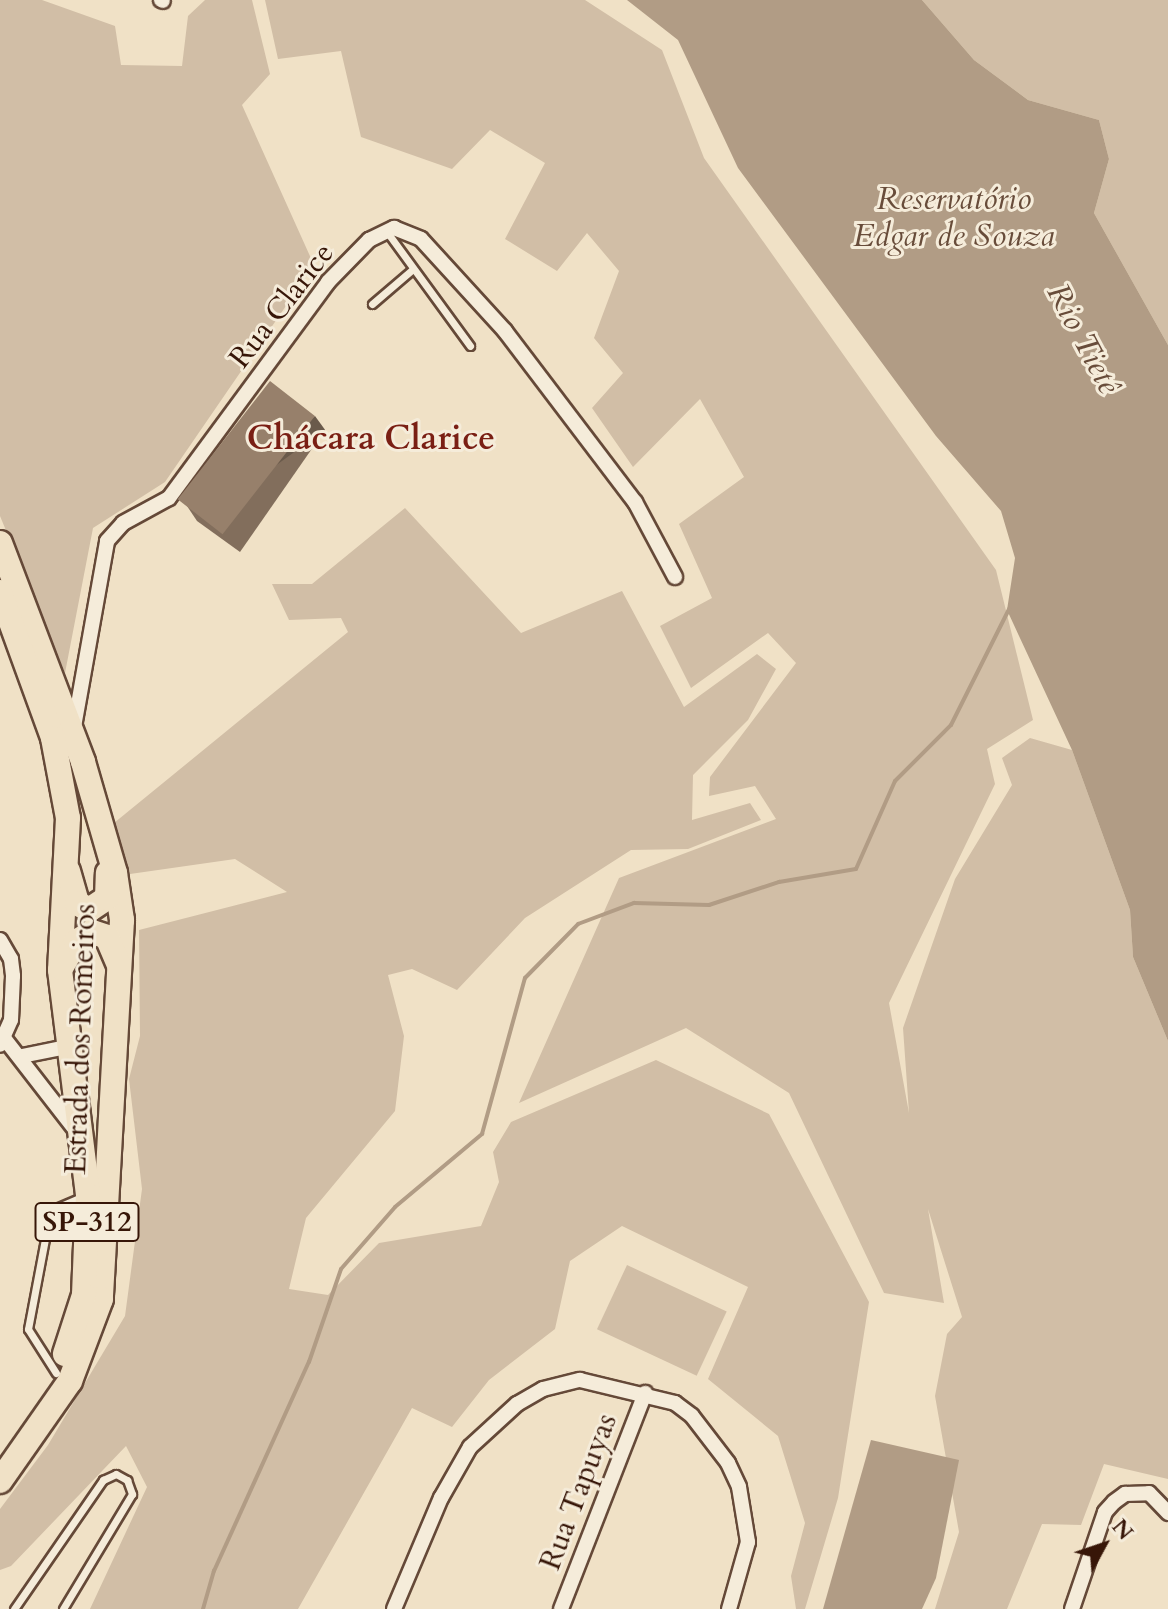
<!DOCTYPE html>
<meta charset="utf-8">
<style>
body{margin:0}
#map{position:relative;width:1168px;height:1609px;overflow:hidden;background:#f0e1c6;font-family:Cardo,serif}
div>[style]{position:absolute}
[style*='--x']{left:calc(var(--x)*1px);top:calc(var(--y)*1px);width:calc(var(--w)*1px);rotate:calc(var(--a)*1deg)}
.green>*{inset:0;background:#d1bea6;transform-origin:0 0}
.water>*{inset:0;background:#b19c85}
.stream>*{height:4px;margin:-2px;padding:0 2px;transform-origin:2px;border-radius:2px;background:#b19c85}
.roads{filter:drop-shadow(2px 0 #654938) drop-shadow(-2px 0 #654938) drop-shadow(0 2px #654938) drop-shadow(0 -2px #654938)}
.lane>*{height:7px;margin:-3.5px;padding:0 3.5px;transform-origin:3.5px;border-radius:3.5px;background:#f5ecda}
.street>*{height:14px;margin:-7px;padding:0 7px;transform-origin:7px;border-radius:7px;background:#f5ecda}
.primary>*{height:24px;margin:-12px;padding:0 12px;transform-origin:12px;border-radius:12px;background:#f0e1c6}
.wall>*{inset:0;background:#826e5c}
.shaded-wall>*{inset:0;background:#6a5a4b;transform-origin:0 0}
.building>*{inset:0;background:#97806b;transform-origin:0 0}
span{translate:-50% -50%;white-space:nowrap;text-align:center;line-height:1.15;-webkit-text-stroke:6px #f5ecda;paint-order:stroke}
.shield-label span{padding:2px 6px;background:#f5ecda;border:2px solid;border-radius:6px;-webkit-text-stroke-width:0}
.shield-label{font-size:28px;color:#371608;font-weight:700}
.street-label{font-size:30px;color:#371608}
.water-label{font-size:32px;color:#684c3a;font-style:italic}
.quarter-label{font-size:34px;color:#7a1f14;font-weight:700}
.north{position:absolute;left:1064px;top:1505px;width:80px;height:80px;-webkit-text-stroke:6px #f5ecda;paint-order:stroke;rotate:50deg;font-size:22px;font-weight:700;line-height:32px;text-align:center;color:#371608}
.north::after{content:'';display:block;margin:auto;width:28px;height:36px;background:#371608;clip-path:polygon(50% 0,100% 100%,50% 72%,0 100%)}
</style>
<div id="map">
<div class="green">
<div style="clip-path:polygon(0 0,42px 0,115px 26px,121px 65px,182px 66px,188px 16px,205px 0,252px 0,270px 74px,242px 105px,314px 265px,165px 482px,93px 528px,65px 673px,0 516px)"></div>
<div style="clip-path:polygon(265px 0,585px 0,662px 50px,704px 158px,996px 570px,1033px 720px,987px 749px,995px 784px,889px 1003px,909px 1113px,903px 1028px,955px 879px,1012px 785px,1002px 758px,1030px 738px,1072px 750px,1130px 910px,1133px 957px,1168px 1041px,1168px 1479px,1104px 1464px,1081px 1525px,1042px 1524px,1007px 1609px,935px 1609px,959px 1532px,935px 1396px,947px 1334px,962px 1317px,928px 1209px,944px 1303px,884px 1293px,789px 1093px,686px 1028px,519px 1103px,619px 878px,776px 819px,755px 786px,709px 796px,710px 777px,796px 663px,768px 633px,691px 688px,660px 626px,712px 598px,679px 524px,744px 477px,700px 399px,633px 467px,592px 408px,623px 373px,594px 338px,619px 271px,587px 233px,557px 271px,505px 239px,545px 163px,490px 130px,452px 169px,361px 137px,341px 51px,278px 59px)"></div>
<div style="clip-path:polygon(922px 0,1168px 0,1168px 345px,1094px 213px,1109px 159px,1099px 120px,1028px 100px,974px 60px)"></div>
<div style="clip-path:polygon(405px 508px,521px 633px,622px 591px,684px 707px,757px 654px,776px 669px,748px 720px,693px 775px,692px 820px,750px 803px,761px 820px,688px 849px,631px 850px,525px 918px,457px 990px,412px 969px,388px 975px,404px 1036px,395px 1111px,306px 1218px,289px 1289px,328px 1295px,379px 1243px,481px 1226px,499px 1182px,493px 1152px,511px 1122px,656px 1060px,769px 1114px,869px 1302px,838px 1498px,805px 1609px,796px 1609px,791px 1576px,805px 1523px,778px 1436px,708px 1379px,748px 1287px,622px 1226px,570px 1261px,555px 1329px,489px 1380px,452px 1427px,412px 1408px,298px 1609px,90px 1609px,147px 1487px,126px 1446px,11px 1566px,0 1570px,0 1509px,48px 1445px,125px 1316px,142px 1189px,129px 1079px,140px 1036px,139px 930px,287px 892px,235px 859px,130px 874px,114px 823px,348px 632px,341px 618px,289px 620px,272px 584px,312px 584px)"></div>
<div style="left:627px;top:1265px;width:110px;height:71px;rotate:25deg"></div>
</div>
<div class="water">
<div style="clip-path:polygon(627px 0,922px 0,974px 60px,1028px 100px,1099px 120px,1109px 159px,1094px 213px,1168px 345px,1168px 1041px,1133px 957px,1130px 910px,1072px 750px,1007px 610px,1015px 558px,1001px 511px,936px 436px,738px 168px,678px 40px)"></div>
<div style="clip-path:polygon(871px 1440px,959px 1460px,936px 1578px,922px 1609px,823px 1609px)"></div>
</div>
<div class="stream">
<div style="--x:203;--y:1609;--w:40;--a:-74"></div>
<div style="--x:214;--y:1571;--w:230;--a:-65.6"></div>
<div style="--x:309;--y:1362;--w:98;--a:-71"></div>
<div style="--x:341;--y:1269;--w:82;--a:-48.9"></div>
<div style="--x:395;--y:1207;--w:114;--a:-40"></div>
<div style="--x:482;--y:1134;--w:162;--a:-74.6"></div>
<div style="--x:525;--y:978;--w:76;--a:-45.5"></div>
<div style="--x:578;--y:924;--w:60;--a:-20.6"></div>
<div style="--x:634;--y:903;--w:75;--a:1.5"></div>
<div style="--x:709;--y:905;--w:74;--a:-18.2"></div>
<div style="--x:779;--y:882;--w:78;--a:-9.6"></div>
<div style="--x:856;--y:869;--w:96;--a:-66.1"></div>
<div style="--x:895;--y:781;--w:79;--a:-45"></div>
<div style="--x:951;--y:725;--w:130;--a:-63.4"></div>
</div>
<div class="roads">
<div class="lane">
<div style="--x:387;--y:232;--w:141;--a:53.9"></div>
<div style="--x:372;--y:304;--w:54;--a:-40.5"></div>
<div style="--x:56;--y:1373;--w:52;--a:-122.5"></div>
<div style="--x:28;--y:1329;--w:113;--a:-79.3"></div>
<div style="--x:49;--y:1218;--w:12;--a:-55"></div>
<div style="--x:56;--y:1208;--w:28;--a:-23"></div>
<div style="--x:14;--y:1609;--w:157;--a:-55.4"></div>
<div style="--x:103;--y:1480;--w:14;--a:-25"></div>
<div style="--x:116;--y:1474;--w:13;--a:29"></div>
<div style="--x:127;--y:1480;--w:15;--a:70"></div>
<div style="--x:132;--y:1494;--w:134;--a:121"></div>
</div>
<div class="street">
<div style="--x:161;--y:0;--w:2;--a:27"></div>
<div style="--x:74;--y:727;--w:189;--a:-79.9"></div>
<div style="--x:107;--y:541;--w:24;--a:-48"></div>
<div style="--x:123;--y:523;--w:52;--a:-28.5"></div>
<div style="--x:169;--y:498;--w:268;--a:-53.6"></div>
<div style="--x:328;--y:282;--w:59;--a:-45.7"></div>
<div style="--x:369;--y:240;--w:28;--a:-26"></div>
<div style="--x:394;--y:228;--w:29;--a:22"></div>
<div style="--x:421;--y:239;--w:125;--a:47.6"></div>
<div style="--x:505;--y:331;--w:215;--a:52.8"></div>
<div style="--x:635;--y:502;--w:85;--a:61.9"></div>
<div style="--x:0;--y:940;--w:22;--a:60"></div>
<div style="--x:11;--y:959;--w:17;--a:83"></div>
<div style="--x:13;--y:976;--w:44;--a:92.6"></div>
<div style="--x:11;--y:1020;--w:27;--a:114"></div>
<div style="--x:4;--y:1038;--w:119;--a:52.2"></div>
<div style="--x:22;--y:1056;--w:46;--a:-11.3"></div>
<div style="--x:394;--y:1609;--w:121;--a:-67.1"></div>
<div style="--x:441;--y:1498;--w:59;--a:-60.4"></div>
<div style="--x:470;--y:1447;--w:64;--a:-42.5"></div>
<div style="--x:517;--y:1404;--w:30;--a:-30"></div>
<div style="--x:543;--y:1389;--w:38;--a:-14"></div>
<div style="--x:580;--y:1380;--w:98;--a:13.6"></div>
<div style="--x:675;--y:1403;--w:21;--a:37"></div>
<div style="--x:692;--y:1416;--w:59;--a:52.5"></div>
<div style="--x:728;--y:1463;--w:26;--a:65"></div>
<div style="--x:739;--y:1487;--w:56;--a:80.7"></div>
<div style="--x:748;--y:1542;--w:70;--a:105.8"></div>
<div style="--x:561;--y:1609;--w:232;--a:-68.7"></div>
<div style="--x:1072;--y:1609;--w:102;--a:-71.2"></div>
<div style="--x:1105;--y:1512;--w:13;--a:-48"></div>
<div style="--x:1114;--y:1502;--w:14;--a:-36"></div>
<div style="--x:1125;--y:1494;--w:24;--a:-2"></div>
<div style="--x:1149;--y:1493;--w:28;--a:46"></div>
</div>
<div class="primary">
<div style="--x:0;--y:543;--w:234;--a:69.2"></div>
<div style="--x:83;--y:762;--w:116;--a:73.9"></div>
<div style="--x:115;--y:873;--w:48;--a:81.5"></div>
<div style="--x:122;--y:920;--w:380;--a:93.2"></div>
<div style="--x:101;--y:1299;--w:88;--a:110.7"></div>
<div style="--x:70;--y:1381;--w:122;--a:125"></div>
<div style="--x:0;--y:592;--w:155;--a:70"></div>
<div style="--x:53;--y:738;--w:81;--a:79.4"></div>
<div style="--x:68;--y:818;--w:152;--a:93"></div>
<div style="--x:60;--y:970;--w:227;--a:82.9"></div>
<div style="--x:88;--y:1195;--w:100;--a:92.3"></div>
<div style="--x:84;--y:1295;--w:62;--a:107.9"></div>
<div style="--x:68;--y:871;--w:33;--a:74"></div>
<div style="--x:77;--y:903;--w:14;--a:30"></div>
<div style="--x:89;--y:910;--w:22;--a:-34"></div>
<div style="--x:107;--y:898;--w:25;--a:-88"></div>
<div style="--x:61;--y:968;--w:30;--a:-60"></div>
<div style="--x:76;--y:942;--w:19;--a:-32"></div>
<div style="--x:92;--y:932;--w:16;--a:18"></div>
<div style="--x:107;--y:937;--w:30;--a:67"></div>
</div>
</div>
<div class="wall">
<div style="clip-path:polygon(325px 430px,240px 552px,197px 521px,187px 506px)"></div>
</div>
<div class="shaded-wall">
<div style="left:315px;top:416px;width:17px;height:149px;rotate:54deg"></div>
</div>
<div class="building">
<div style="left:270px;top:381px;width:57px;height:150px;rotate:38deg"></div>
</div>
<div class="shield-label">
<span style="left:87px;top:1222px">SP-312</span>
</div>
<div class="street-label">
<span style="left:282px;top:306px;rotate:-52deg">Rua Clarice</span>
<span style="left:81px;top:1039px;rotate:-88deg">Estrada dos Romeiros</span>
<span style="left:579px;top:1492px;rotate:-69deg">Rua Tapuyas</span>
</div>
<div class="water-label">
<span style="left:954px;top:218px">Reservatório<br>Edgar de Souza</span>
<span style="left:1083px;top:339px;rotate:62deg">Rio Tietê</span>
</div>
<div class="quarter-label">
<span style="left:371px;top:439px">Chácara Clarice</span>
</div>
<div class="north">N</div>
</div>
